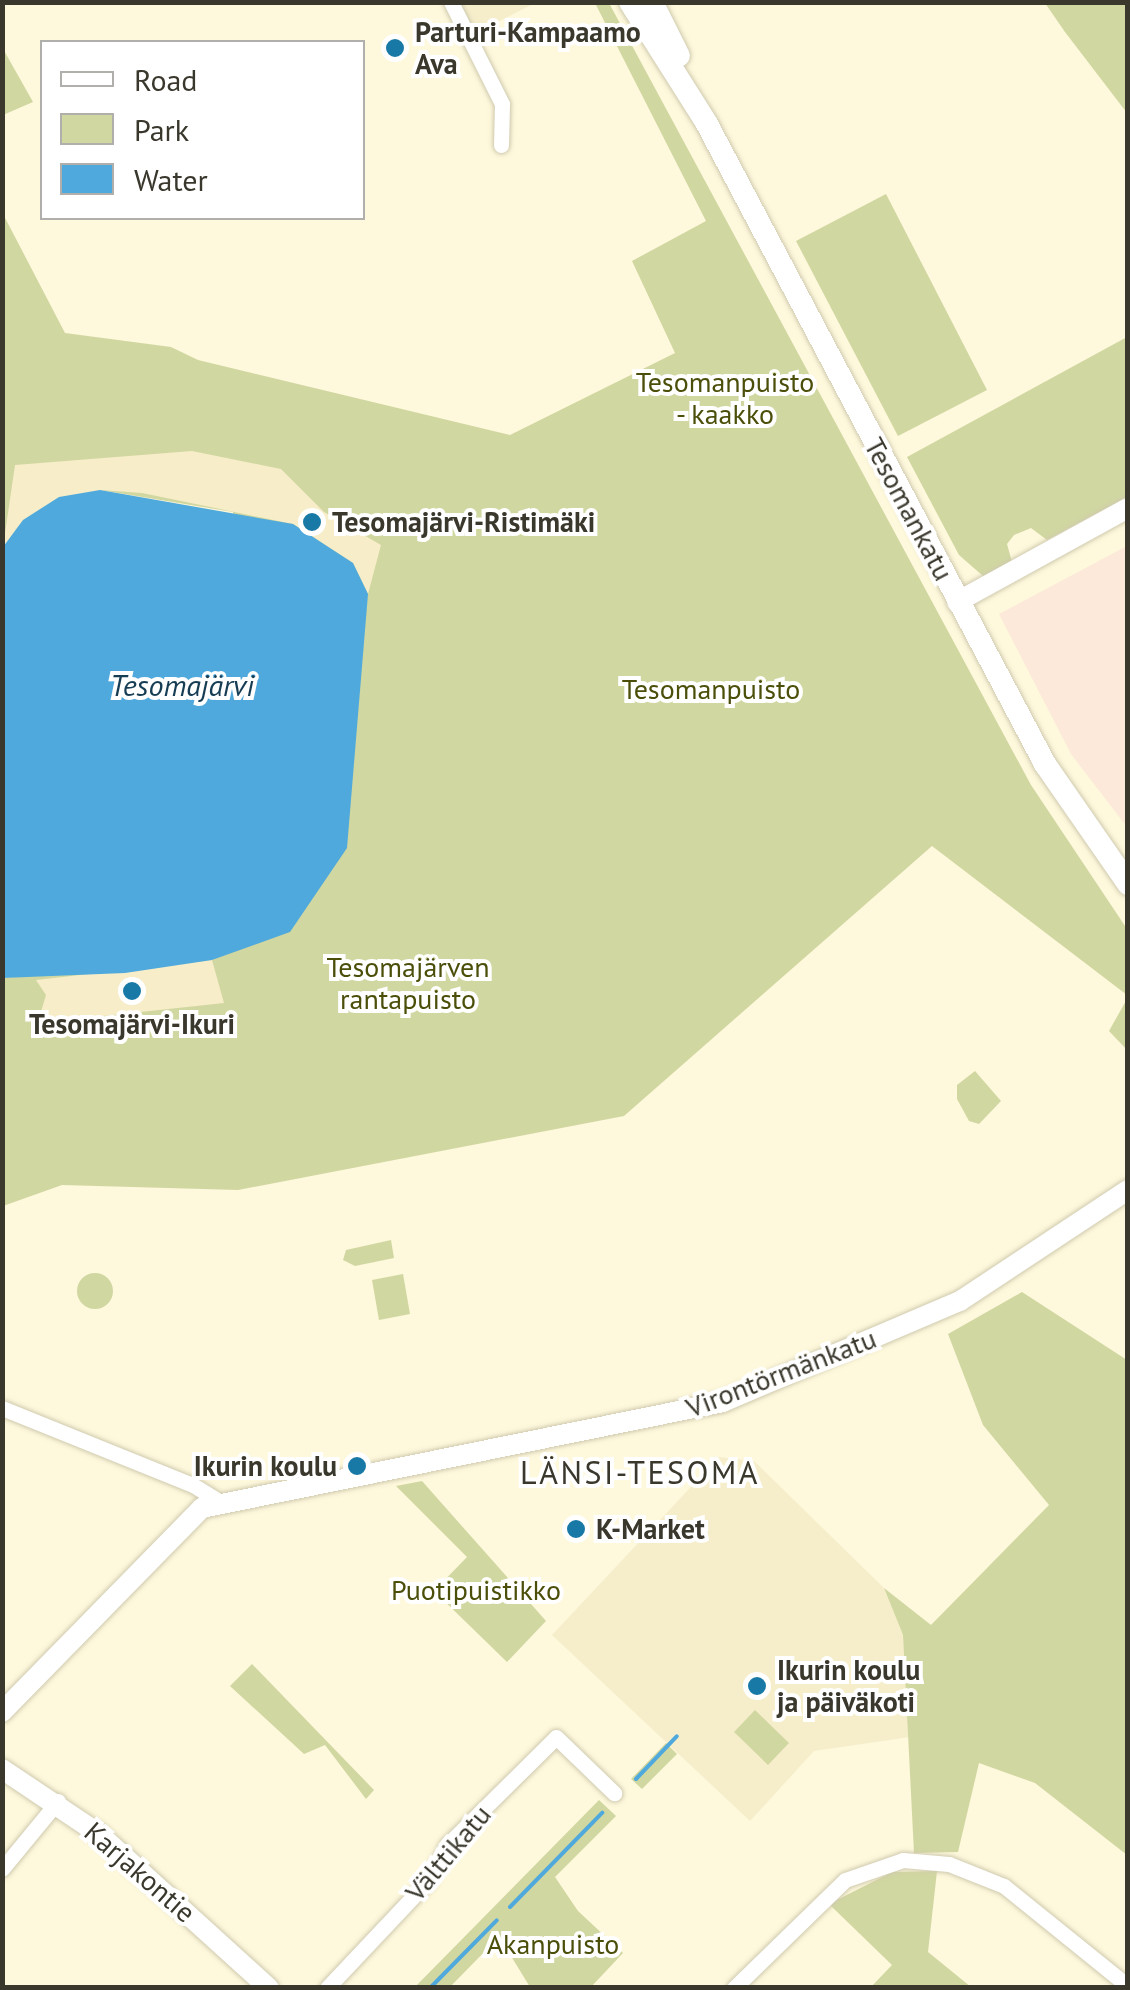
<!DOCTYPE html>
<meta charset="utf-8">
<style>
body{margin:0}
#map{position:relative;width:1130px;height:1990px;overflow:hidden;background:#fef8dc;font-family:"PT Sans",sans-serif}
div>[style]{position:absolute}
.built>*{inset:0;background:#f6eecb}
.industrial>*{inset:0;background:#fce9d9}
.green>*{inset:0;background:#d1d7a1}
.round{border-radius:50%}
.sand>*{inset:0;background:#f7edc8}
.water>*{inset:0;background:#4fa9dc}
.stream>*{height:4px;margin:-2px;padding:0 2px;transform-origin:2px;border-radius:2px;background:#4fa9dc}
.roads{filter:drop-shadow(0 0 2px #cfcaaf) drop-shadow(0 0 2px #cfcaaf)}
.minor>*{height:15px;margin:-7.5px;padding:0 7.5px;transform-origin:7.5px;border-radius:7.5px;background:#fff}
.tertiary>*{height:20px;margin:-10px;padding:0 10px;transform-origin:10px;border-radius:10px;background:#fff}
.secondary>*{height:22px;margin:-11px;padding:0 11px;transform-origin:11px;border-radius:11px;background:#fff}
.dots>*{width:28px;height:28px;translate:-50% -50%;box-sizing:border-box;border:5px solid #fff;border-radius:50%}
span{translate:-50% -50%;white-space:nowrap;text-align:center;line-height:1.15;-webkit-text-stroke:8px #fff;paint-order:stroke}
.poi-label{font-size:28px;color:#3a382d;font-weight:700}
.left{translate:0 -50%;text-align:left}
.right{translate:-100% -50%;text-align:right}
.park-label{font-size:28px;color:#4b4f0a}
.street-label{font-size:28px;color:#3a382d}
.water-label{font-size:30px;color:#163d53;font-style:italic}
.quarter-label{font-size:32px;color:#3a382d;letter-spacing:2.5px}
.frame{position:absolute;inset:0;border:5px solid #3a382d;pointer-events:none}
.legend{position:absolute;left:40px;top:40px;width:325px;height:180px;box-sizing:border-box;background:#fff;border:2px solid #b0afab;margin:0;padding:12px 18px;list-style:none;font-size:30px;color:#3a382d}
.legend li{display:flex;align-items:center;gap:20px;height:50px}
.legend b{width:50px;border:2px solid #b0afab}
</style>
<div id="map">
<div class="built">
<div style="clip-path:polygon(460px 3px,535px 3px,476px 33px)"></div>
<div style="clip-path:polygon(719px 1457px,754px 1461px,884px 1588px,903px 1635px,910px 1737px,814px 1751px,750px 1821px,552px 1635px)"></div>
</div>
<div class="industrial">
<div style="clip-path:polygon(1127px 546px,1127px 827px,1071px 754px,999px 614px)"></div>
</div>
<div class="green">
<div style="clip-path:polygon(595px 3px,609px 3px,1031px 785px,1127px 929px,1127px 995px,932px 846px,624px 1116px,238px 1190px,62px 1185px,3px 1206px,3px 978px,212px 960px,249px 944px,233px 512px,100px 490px,8px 535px,3px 547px,2px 212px,65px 333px,171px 347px,198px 360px,510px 435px,675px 353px,632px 261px,706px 221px)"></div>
<div style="clip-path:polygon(1045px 3px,1127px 3px,1127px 113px,1065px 32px)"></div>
<div style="clip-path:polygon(2px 47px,33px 102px,3px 115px,2px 115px)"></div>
<div style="clip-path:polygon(886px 194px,987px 390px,898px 436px,796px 241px)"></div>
<div style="clip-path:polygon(1127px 337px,1127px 497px,1047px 540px,1031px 528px,1014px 535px,1007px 544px,1012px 562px,983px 576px,959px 555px,907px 457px)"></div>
<div style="clip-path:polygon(1127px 999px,1127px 1050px,1109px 1031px)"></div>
<div style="clip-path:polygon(975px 1071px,1001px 1101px,979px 1124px,969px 1121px,957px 1099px,957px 1085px)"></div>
<div style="clip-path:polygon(391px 1240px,394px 1258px,355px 1266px,343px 1260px,346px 1250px)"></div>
<div class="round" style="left:77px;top:1273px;width:36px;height:36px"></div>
<div style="clip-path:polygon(403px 1274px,410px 1314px,379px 1320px,372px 1280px)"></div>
<div style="clip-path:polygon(1022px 1292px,1127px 1360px,1127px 1855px,1035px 1783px,979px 1763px,958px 1852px,914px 1853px,903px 1635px,884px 1588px,931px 1625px,1049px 1505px,983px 1425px,948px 1334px)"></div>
<div style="clip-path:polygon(422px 1481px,546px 1621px,507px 1662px,434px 1591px,467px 1557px,396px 1486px)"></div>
<div style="clip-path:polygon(252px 1664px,374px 1790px,366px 1799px,325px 1745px,304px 1754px,230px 1686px)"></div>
<div style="clip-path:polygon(755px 1710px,789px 1743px,768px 1765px,734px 1732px)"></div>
<div style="clip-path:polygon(666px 1743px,677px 1754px,642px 1789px,631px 1779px)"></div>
<div style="clip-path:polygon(599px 1800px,616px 1816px,555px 1877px,578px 1911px,623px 1953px,591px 1987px,530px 1987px,506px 1948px,493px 1943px,450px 1987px,415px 1987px)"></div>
<div style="clip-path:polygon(937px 1871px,928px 1952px,971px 1987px,871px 1987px,892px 1965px,829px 1904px,892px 1872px)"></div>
</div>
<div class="sand">
<div style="clip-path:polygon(192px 451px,281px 469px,324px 512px,381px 545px,368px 594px,353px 563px,293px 524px,142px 493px,100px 490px,3px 547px,15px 465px)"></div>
<div style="clip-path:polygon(212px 960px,224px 1003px,57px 1021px,40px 1015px,46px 995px,36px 980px)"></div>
</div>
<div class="water">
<div style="clip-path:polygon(100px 490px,293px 524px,353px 563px,368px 594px,347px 848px,290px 932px,212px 960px,125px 973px,3px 978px,3px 547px,23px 520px,59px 497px)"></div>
</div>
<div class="stream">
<div style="left:636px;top:1779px;width:59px;rotate:-46.4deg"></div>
<div style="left:510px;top:1907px;width:132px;rotate:-45.6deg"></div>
<div style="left:430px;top:1988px;width:95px;rotate:-45.4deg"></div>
</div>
<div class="roads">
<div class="minor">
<div style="left:451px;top:2px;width:114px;rotate:63.4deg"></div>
<div style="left:502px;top:104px;width:41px;rotate:91.4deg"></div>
<div style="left:2px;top:1408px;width:206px;rotate:22deg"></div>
<div style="left:193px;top:1485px;width:32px;rotate:32deg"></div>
<div style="left:2px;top:1869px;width:88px;rotate:-50.5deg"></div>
<div style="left:327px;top:1988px;width:147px;rotate:-46.7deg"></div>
<div style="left:428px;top:1881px;width:41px;rotate:-62.2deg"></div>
<div style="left:447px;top:1845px;width:153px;rotate:-44.7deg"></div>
<div style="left:556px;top:1737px;width:81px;rotate:44deg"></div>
<div style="left:734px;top:1988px;width:155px;rotate:-44.2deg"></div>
<div style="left:845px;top:1880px;width:61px;rotate:-19deg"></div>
<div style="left:903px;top:1860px;width:46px;rotate:5deg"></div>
<div style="left:949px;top:1864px;width:59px;rotate:21.8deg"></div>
<div style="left:1004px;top:1886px;width:159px;rotate:38.9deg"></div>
</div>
<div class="tertiary">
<div style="left:957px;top:602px;width:195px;rotate:-28.8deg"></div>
<div style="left:2px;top:1712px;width:286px;rotate:-45.6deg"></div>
<div style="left:202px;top:1508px;width:532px;rotate:-11.5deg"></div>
<div style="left:723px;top:1402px;width:258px;rotate:-23.1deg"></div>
<div style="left:960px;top:1301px;width:201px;rotate:-33.5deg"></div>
<div style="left:2px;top:1769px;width:117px;rotate:33.8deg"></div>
<div style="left:99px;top:1834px;width:229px;rotate:42.2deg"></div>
</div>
<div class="secondary">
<div style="left:630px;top:2px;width:144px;rotate:57.7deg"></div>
<div style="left:707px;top:124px;width:724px;rotate:62.16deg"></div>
<div style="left:1045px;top:764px;width:146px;rotate:55.3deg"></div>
<div style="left:652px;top:2px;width:60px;rotate:63.4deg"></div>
</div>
</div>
<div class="dots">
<div style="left:395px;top:48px;background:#1979a6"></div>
<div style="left:312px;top:522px;background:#1979a6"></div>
<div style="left:132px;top:991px;background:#1979a6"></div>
<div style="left:357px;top:1466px;background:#1979a6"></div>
<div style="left:576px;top:1529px;background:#1979a6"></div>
<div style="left:757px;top:1686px;background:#1979a6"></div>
</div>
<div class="poi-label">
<span class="left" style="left:415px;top:48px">Parturi-Kampaamo<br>Ava</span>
<span class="left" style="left:332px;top:522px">Tesomajärvi-Ristimäki</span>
<span style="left:132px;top:1024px">Tesomajärvi-Ikuri</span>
<span class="right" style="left:337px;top:1466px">Ikurin koulu</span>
<span class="left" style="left:596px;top:1529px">K-Market</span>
<span class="left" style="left:777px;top:1686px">Ikurin koulu<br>ja päiväkoti</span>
</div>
<div class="park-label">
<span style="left:725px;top:398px">Tesomanpuisto<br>- kaakko</span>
<span style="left:711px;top:689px">Tesomanpuisto</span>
<span style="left:408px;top:983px">Tesomajärven<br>rantapuisto</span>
<span style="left:476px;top:1590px">Puotipuistikko</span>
<span style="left:553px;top:1944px">Akanpuisto</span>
</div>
<div class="street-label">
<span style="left:909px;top:509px;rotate:62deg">Tesomankatu</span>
<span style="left:781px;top:1373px;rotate:-21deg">Virontörmänkatu</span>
<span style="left:448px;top:1853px;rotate:-50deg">Välttikatu</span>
<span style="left:140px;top:1872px;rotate:41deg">Karjakontie</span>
</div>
<div class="water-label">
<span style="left:182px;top:685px">Tesomajärvi</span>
</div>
<div class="quarter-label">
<span style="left:640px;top:1472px">LÄNSI-TESOMA</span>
</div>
<div class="frame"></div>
<ul class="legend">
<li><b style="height:12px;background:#fff"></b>Road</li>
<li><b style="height:28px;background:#d1d7a1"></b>Park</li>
<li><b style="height:28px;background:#4fa9dc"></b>Water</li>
</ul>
</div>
